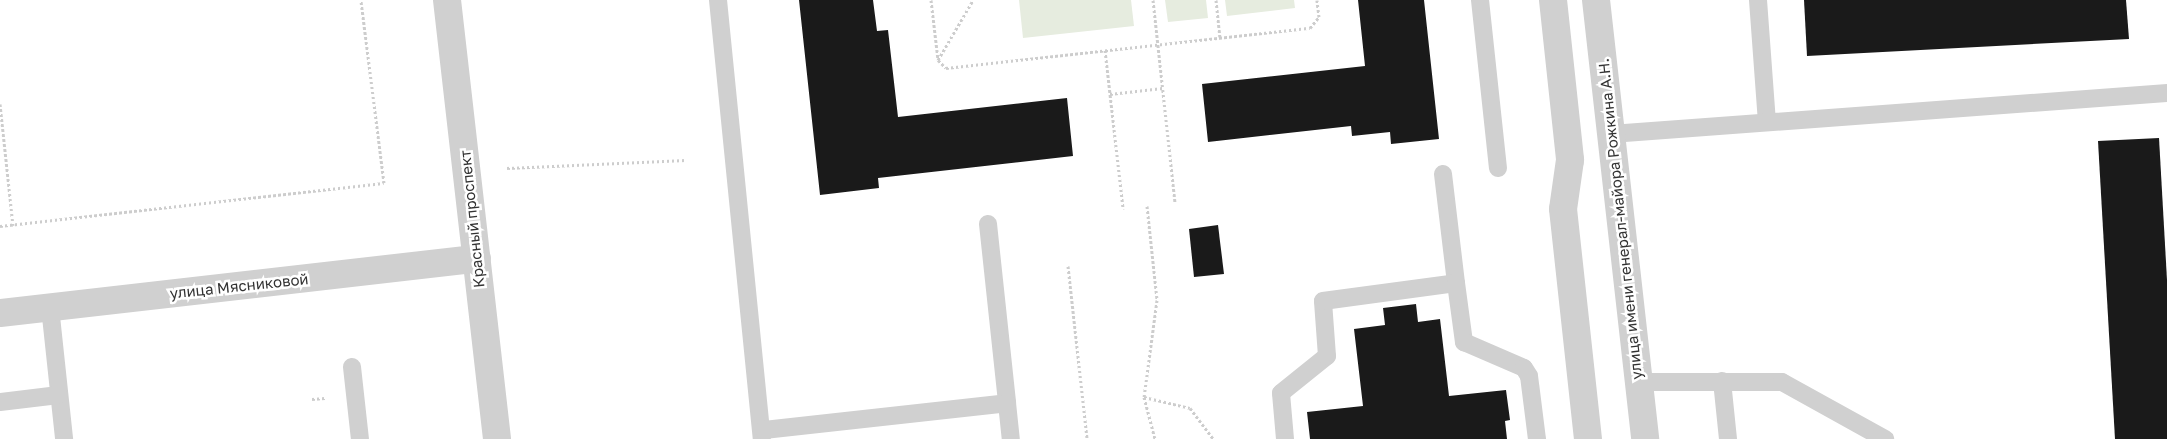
<!DOCTYPE html>
<meta charset="utf-8">
<style>
body{margin:0}
#map{position:relative;width:2167px;height:439px;overflow:hidden;background:#fff;font-family:"Golos Text",sans-serif}
div>[style]{position:absolute}
.green>*{inset:0;background:#e6ecdf}
.building>*{inset:0;background:#1a1a1a}
.path>*{height:3px;margin-top:-1.5px;transform-origin:0;background:repeating-linear-gradient(90deg,#cdcdcd 0 2.5px,transparent 0 5px)}
.service>*{height:18px;margin:-9px;padding:0 9px;transform-origin:9px;border-radius:9px;background:#d0d0d0}
.minor>*{height:28px;margin:-14px;padding:0 14px;transform-origin:14px;border-radius:14px;background:#d0d0d0}
.tertiary>*{height:28px;margin:-14px;padding:0 14px;transform-origin:14px;border-radius:14px;background:#d0d0d0}
span{translate:-50% -50%;white-space:nowrap;text-align:center;line-height:1.15;-webkit-text-stroke:5px #fff;paint-order:stroke}
.street-label{font-size:15px;color:#333}
</style>
<div id="map">
<div class="green">
<div style="clip-path:polygon(1019px 0,1131px 0,1134px 26px,1023px 38px)"></div>
<div style="clip-path:polygon(1165px 0,1206px 0,1208px 18px,1168px 22px)"></div>
<div style="clip-path:polygon(1225px 0,1294px 0,1295px 8px,1227px 16px)"></div>
</div>
<div class="building">
<div style="clip-path:polygon(799px 0,873px 0,877px 31px,888px 30px,898px 117px,1067px 98px,1073px 156px,878px 178px,879px 188px,820px 195px)"></div>
<div style="clip-path:polygon(1358px 0,1424px 0,1439px 139px,1391px 144px,1390px 132px,1352px 136px,1351px 126px,1208px 142px,1202px 84px,1365px 66px)"></div>
<div style="clip-path:polygon(1804px 0,2126px 0,2129px 39px,1807px 56px)"></div>
<div style="clip-path:polygon(2159px 138px,2167px 280px,2167px 439px,2115px 439px,2098px 141px)"></div>
<div style="clip-path:polygon(1218px 225px,1224px 274px,1194px 277px,1189px 229px)"></div>
<div style="clip-path:polygon(1416px 304px,1418px 322px,1440px 319px,1449px 396px,1506px 390px,1510px 420px,1505px 421px,1507px 439px,1310px 439px,1307px 412px,1363px 406px,1354px 329px,1385px 325px,1383px 308px)"></div>
</div>
<div class="path">
<div style="left:931px;top:0;width:60px;rotate:83.3deg"></div>
<div style="left:938px;top:60px;width:11px;rotate:45deg"></div>
<div style="left:946px;top:68px;width:366px;rotate:-6.3deg"></div>
<div style="left:1310px;top:28px;width:14px;rotate:-51deg"></div>
<div style="left:1319px;top:17px;width:17px;rotate:-97deg"></div>
<div style="left:1153px;top:0;width:204px;rotate:83.8deg"></div>
<div style="left:1216px;top:0;width:37px;rotate:84deg"></div>
<div style="left:1105px;top:50px;width:160px;rotate:83.5deg"></div>
<div style="left:938px;top:60px;width:69px;rotate:-59.7deg"></div>
<div style="left:1110px;top:94px;width:53px;rotate:-6.5deg"></div>
<div style="left:0;top:104px;width:122px;rotate:83.9deg"></div>
<div style="left:507px;top:168px;width:179px;rotate:-2.6deg"></div>
<div style="left:1147px;top:206px;width:95px;rotate:83.9deg"></div>
<div style="left:1157px;top:300px;width:98px;rotate:97.6deg"></div>
<div style="left:1144px;top:397px;width:43px;rotate:75.3deg"></div>
<div style="left:0;top:226px;width:386px;rotate:-6.4deg"></div>
<div style="left:384px;top:183px;width:184px;rotate:-97.2deg"></div>
<div style="left:1068px;top:266px;width:174px;rotate:83.7deg"></div>
<div style="left:1144px;top:397px;width:47px;rotate:13.4deg"></div>
<div style="left:1190px;top:408px;width:39px;rotate:53deg"></div>
<div style="left:312px;top:399px;width:13px;rotate:-4deg"></div>
</div>
<div class="service">
<div style="left:718px;top:0;width:441px;rotate:84.3deg"></div>
<div style="left:1480px;top:0;width:169px;rotate:83.9deg"></div>
<div style="left:1758px;top:0;width:122px;rotate:85.8deg"></div>
<div style="left:1611px;top:134px;width:558px;rotate:-4.22deg"></div>
<div style="left:1443px;top:174px;width:110px;rotate:83.2deg"></div>
<div style="left:988px;top:224px;width:180px;rotate:83.9deg"></div>
<div style="left:50px;top:307px;width:133px;rotate:83.9deg"></div>
<div style="left:352px;top:367px;width:72px;rotate:83.7deg"></div>
<div style="left:1722px;top:381px;width:58px;rotate:84.1deg"></div>
<div style="left:1639px;top:382px;width:143px"></div>
<div style="left:1782px;top:382px;width:118px;rotate:29deg"></div>
<div style="left:0;top:402px;width:59px;rotate:-6.8deg"></div>
<div style="left:764px;top:430px;width:244px;rotate:-6.3deg"></div>
<div style="left:1007px;top:403px;width:36px;rotate:84deg"></div>
<div style="left:1285px;top:439px;width:46px;rotate:-95deg"></div>
<div style="left:1281px;top:393px;width:59px;rotate:-38.8deg"></div>
<div style="left:1327px;top:356px;width:55px;rotate:-94.2deg"></div>
<div style="left:1323px;top:301px;width:134px;rotate:-7.7deg"></div>
<div style="left:1456px;top:283px;width:60px;rotate:82.3deg"></div>
<div style="left:1464px;top:342px;width:65px;rotate:23.4deg"></div>
<div style="left:1524px;top:368px;width:9px;rotate:58deg"></div>
<div style="left:1529px;top:376px;width:64px;rotate:82.8deg"></div>
</div>
<div class="minor">
<div style="left:1553px;top:0;width:161px;rotate:83.9deg"></div>
<div style="left:1570px;top:160px;width:49px;rotate:98.1deg"></div>
<div style="left:1563px;top:209px;width:231px;rotate:83.8deg"></div>
<div style="left:1596px;top:0;width:442px;rotate:83.6deg"></div>
</div>
<div class="tertiary">
<div style="left:447px;top:0;width:442px;rotate:83.5deg"></div>
<div style="left:0;top:313px;width:480px;rotate:-6.5deg"></div>
</div>
<div class="street-label">
<span style="left:472px;top:219px;rotate:-96deg">Красный проспект</span>
<span style="left:1620px;top:219px;rotate:-96deg">улица имени генерал-майора Рожкина А.Н.</span>
<span style="left:239px;top:286px;rotate:-6deg">улица Мясниковой</span>
</div>
</div>
